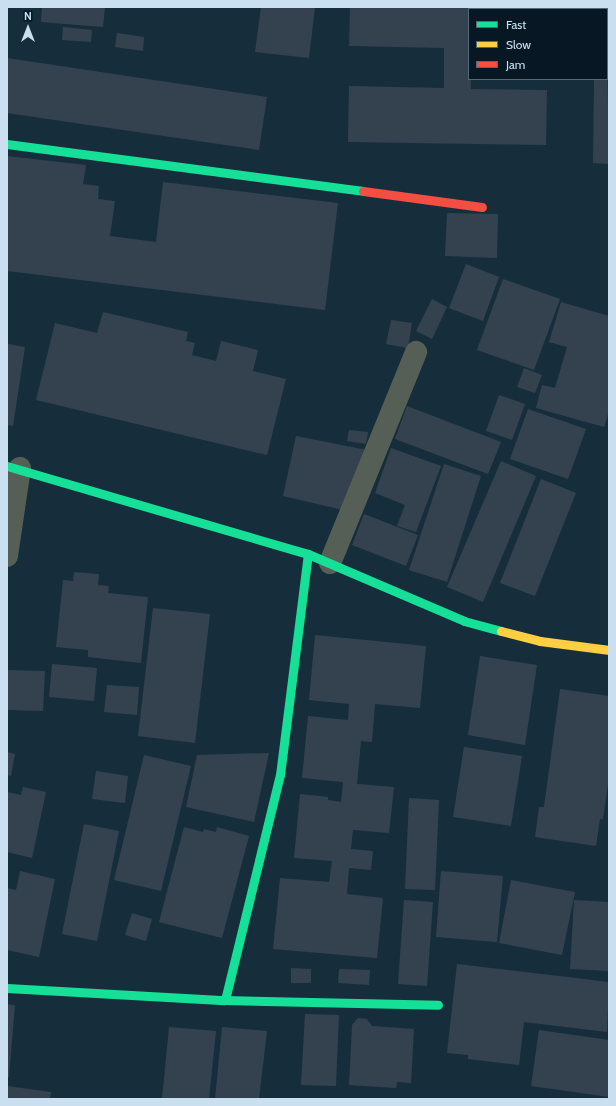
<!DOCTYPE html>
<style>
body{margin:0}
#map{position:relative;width:616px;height:1106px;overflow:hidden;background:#162e3c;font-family:Cabin,sans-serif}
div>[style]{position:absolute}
.building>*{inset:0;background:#344250}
.street>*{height:22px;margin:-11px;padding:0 11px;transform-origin:11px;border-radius:11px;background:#565f55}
.fast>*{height:9px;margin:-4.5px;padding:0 4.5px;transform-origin:4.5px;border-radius:4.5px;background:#16e098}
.slow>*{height:9px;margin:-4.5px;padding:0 4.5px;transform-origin:4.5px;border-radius:4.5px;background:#ffcf43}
.jam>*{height:9px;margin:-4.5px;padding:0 4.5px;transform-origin:4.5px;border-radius:4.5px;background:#f24e42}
span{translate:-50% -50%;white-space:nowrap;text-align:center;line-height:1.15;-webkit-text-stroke:3px #071824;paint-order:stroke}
.frame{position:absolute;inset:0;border:8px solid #cae0f1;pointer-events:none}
.legend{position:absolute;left:468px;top:8px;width:140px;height:72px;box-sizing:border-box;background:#071824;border:1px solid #556876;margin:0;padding:5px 7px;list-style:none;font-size:12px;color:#cae0f1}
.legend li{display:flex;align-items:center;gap:8px;height:20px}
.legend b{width:20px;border:1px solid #556876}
.north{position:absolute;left:8px;top:8px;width:40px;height:40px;-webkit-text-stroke:3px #071824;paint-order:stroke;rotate:0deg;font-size:11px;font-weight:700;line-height:16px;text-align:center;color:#cae0f1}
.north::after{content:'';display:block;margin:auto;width:14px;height:18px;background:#cae0f1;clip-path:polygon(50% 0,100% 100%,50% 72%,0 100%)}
</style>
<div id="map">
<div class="building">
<div style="clip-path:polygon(42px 7px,105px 7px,103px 27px,41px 22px)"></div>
<div style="clip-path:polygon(261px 7px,315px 7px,309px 58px,255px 52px)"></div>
<div style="clip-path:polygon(350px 7px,548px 7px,469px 9px,471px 89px,547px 90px,546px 145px,348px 142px,349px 86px,444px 88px,444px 48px,349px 46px)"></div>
<div style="clip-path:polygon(596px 7px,609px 7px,609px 15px,607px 9px)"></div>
<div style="clip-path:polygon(63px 27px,92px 30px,91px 42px,62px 40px)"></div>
<div style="clip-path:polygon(117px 33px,144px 37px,143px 51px,115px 47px)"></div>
<div style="clip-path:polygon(607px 47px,609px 164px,593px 163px,594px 79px,607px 79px)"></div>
<div style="clip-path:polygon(7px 58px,267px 97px,259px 150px,7px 113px)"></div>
<div style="clip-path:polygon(7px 156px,86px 165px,83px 184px,99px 186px,98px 199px,115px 201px,110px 236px,156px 242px,163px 182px,338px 203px,325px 310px,7px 271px)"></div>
<div style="clip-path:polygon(447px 213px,498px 214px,497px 258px,445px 256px)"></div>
<div style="clip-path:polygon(466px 264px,499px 277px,483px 321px,449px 308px)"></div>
<div style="clip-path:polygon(503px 279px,560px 299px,534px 370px,477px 350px)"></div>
<div style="clip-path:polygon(432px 299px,447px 307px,432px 339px,416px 331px)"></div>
<div style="clip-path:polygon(561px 302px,609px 316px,609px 411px,604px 427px,536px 408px,542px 385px,555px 388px,567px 347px,549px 342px)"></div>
<div style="clip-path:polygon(103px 312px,188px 332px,186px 341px,195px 343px,192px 355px,216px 361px,221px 341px,258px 350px,253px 371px,286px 379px,267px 455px,36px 400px,55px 323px,97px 333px)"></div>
<div style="clip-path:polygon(391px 320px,412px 323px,408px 348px,386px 344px)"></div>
<div style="clip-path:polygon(8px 344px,25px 347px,13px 426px,7px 425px)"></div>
<div style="clip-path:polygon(524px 368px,542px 375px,535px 393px,517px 387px)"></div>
<div style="clip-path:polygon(499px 395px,525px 404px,512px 440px,486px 431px)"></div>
<div style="clip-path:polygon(407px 406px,501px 442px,488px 474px,395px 439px)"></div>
<div style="clip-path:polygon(528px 409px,586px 429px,568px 479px,510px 459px)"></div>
<div style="clip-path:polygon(349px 430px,368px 432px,366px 444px,347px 441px)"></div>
<div style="clip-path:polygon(296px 436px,367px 450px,343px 510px,283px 496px)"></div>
<div style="clip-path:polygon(391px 448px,441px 466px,416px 532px,397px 526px,405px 505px,375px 493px)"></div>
<div style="clip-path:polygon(501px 461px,536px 476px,483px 602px,447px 587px)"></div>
<div style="clip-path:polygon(444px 464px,481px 476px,447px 582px,409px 570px)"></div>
<div style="clip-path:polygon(541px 479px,576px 493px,535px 596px,500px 583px)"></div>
<div style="clip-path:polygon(364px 514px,418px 535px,406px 566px,352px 545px)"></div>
<div style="clip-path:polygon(74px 572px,99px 574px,98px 585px,109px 586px,108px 593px,148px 597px,141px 663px,88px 657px,88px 650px,56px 647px,63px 580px,73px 581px)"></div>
<div style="clip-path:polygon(153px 608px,210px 614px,195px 743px,138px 736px)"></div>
<div style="clip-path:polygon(315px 635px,426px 646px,420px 708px,375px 704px,372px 742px,361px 741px,357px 784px,394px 787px,389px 833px,353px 830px,351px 849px,373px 851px,371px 870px,349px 868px,347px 894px,383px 898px,377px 958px,273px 949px,280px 878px,329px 882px,332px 861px,294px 858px,300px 794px,328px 797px,328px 800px,341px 802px,343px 782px,302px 778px,308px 716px,348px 720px,349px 704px,309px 700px)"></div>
<div style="clip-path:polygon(480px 656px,537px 665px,525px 745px,468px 735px)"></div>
<div style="clip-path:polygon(52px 664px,97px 668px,94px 701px,49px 697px)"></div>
<div style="clip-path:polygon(7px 670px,45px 671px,43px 711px,7px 710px)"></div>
<div style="clip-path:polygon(107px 685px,139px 687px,137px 715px,104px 712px)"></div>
<div style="clip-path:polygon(560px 689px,609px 696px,609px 777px,603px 819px,600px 819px,596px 846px,535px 837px,539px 807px,544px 807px)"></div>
<div style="clip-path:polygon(464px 747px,522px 756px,511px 826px,453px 817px)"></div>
<div style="clip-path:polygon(7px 752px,15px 754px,11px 776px,7px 775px)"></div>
<div style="clip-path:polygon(269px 753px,254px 822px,186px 807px,197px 755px)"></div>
<div style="clip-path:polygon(144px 755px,191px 766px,161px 891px,114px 880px)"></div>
<div style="clip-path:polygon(96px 771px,128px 776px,125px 803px,92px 799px)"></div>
<div style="clip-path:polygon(23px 787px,46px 792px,32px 858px,7px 852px,7px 792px,21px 795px)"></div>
<div style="clip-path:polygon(409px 798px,439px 800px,435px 890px,405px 889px)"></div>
<div style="clip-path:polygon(84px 824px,119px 831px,97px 941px,62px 934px)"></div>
<div style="clip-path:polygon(184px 827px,203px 832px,204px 829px,216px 832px,217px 827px,249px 836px,222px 938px,159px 922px)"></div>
<div style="clip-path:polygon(20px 871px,55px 879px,39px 957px,7px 950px,7px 888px,16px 890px)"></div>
<div style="clip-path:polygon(441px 871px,503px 876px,497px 942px,436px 937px)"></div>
<div style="clip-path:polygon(511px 880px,575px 892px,562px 955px,499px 943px)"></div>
<div style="clip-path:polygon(404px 900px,433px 902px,427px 986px,398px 984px)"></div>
<div style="clip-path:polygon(574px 900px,609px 902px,609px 971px,570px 969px)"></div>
<div style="clip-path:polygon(132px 913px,152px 919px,146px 941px,125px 935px)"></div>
<div style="clip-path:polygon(457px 964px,609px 982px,607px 1032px,524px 1022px,519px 1065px,468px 1059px,468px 1055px,447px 1053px)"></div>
<div style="clip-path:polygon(291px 968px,311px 969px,311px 983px,291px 983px)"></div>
<div style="clip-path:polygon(339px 969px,370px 970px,369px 985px,338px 983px)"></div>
<div style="clip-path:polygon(7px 1004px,15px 1005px,9px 1077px,7px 1077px)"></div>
<div style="clip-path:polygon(305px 1014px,339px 1015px,336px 1086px,301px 1085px)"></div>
<div style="clip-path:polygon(358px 1018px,367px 1019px,372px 1026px,414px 1029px,411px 1083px,397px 1082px,396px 1088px,349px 1085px,352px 1025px)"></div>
<div style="clip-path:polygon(169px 1027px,216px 1031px,209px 1099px,162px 1099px)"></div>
<div style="clip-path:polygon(222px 1027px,267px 1031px,259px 1099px,215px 1099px)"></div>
<div style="clip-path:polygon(539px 1030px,609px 1040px,609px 1097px,531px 1086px)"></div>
<div style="clip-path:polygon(7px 1086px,51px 1092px,50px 1099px,7px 1099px)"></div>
</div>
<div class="street">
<div style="left:7px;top:556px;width:89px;rotate:-81.6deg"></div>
<div style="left:330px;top:563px;width:228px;rotate:-67.8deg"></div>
</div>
<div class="fast">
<div style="left:7px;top:144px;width:359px;rotate:7.5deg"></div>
<div style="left:7px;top:466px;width:314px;rotate:16.3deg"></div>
<div style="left:308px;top:554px;width:170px;rotate:23.2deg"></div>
<div style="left:464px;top:621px;width:38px;rotate:15deg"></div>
<div style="left:7px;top:988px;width:218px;rotate:3.2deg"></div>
<div style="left:225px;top:1000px;width:213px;rotate:1.3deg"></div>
<div style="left:225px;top:1000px;width:232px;rotate:-76.3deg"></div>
<div style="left:280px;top:775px;width:223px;rotate:-82.8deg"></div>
</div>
<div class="slow">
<div style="left:501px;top:631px;width:40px;rotate:14.4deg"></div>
<div style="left:540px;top:641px;width:70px;rotate:7.4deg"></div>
</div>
<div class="jam">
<div style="left:363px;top:191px;width:120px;rotate:7.7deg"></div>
</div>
<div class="frame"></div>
<ul class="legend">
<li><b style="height:5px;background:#16e098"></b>Fast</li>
<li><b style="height:5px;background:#ffcf43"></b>Slow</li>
<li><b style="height:5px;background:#f24e42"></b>Jam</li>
</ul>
<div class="north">N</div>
</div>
